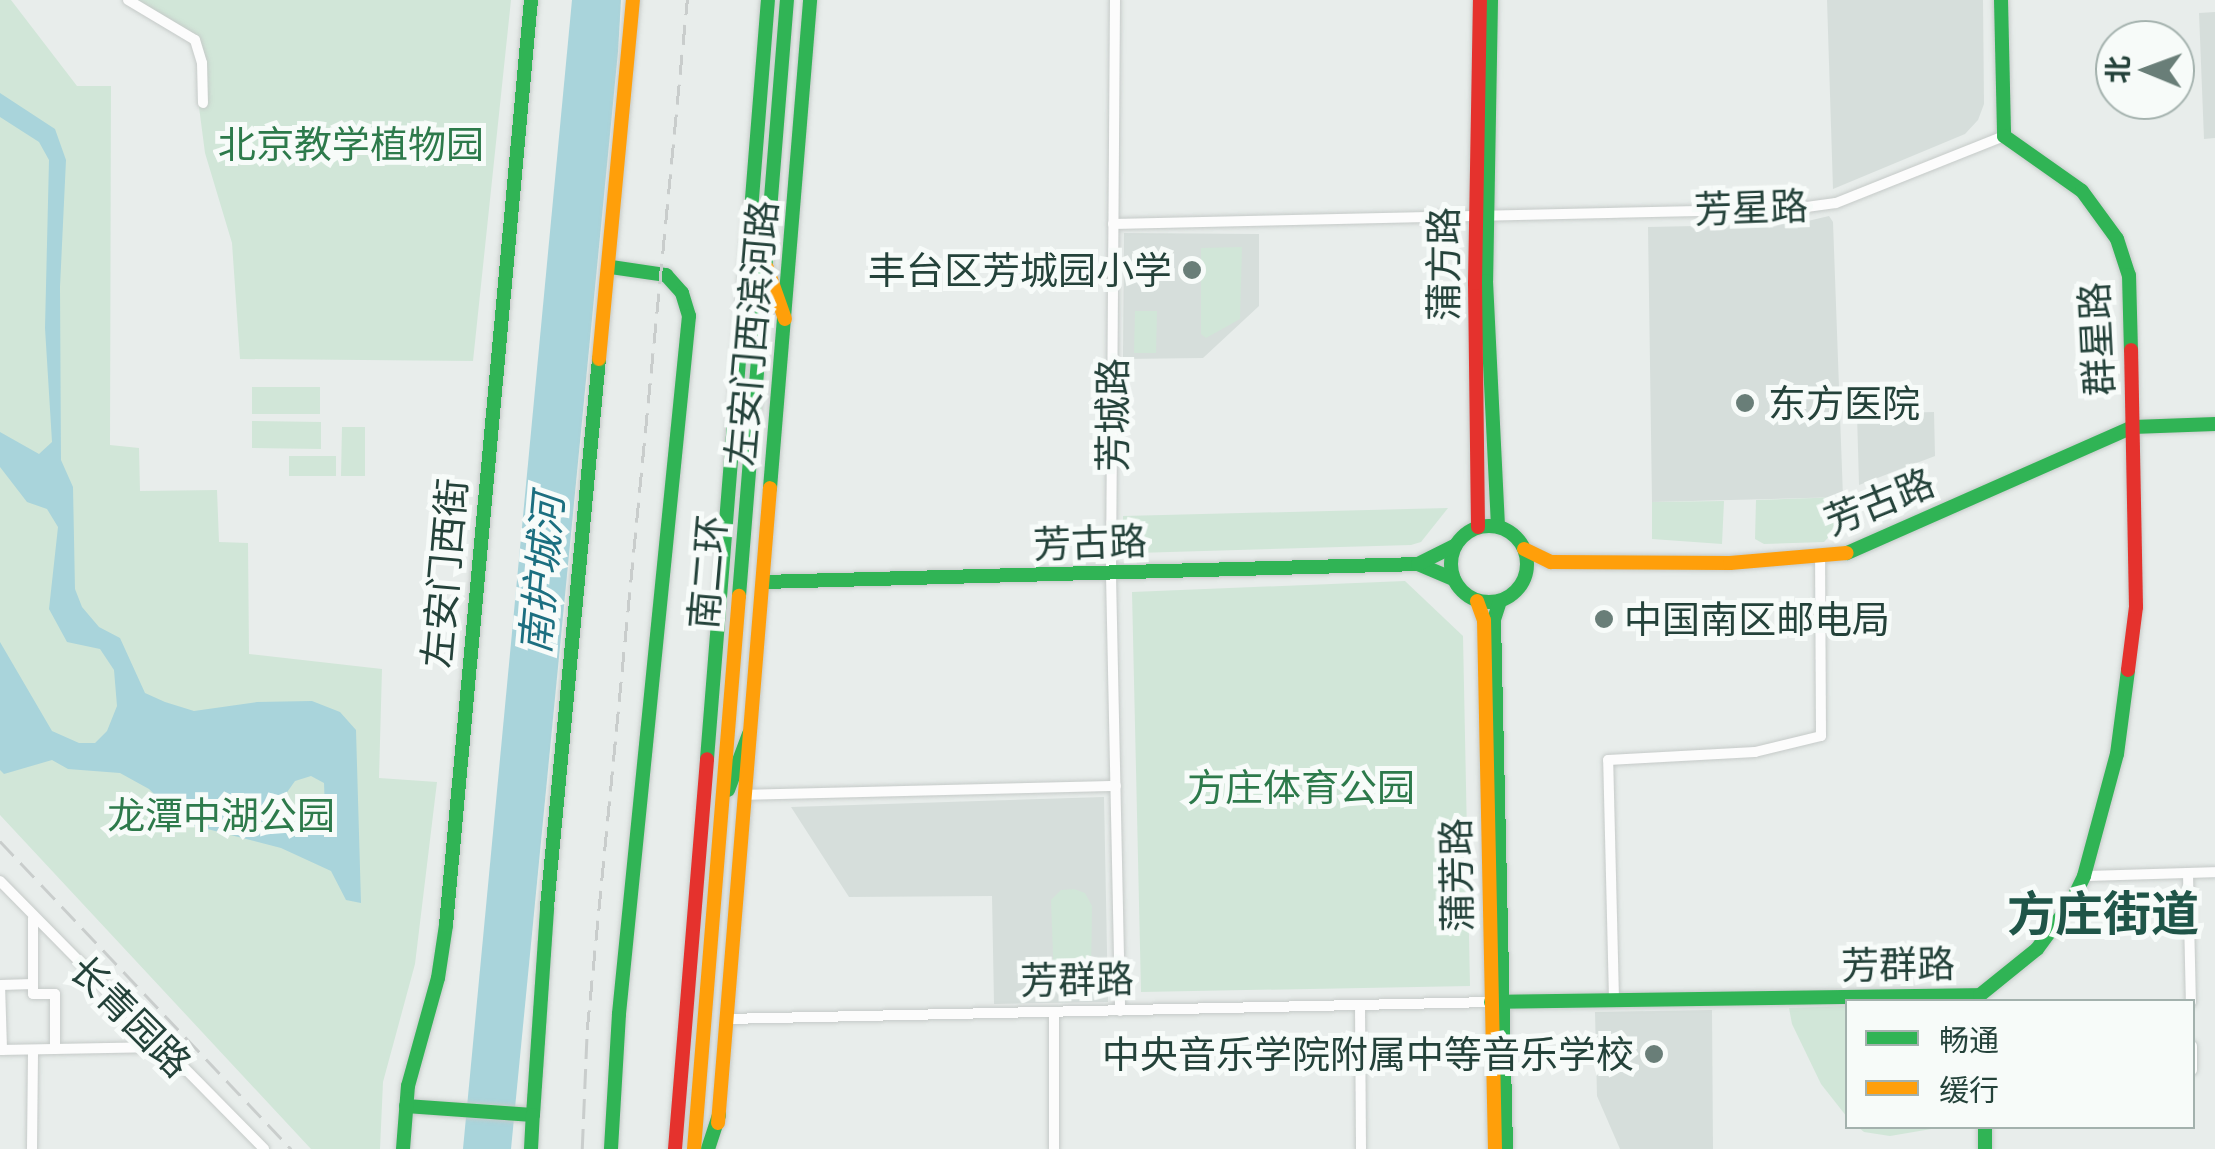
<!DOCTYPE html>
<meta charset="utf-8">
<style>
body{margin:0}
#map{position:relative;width:2215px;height:1149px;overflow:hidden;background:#e8edeb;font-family:"Exo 2","Noto Sans SC",sans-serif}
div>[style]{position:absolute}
.built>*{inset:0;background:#d6dedb}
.green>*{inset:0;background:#d1e6d8}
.water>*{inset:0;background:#a9d4db}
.roads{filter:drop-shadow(0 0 2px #c5cac8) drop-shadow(0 0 2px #c5cac8)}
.street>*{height:10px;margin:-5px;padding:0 5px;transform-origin:5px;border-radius:5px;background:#fcfcfc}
.fast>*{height:14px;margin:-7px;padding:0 7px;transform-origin:7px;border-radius:7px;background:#30b455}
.fast>.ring{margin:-7px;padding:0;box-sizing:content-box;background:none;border:14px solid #30b455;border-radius:50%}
.slow>*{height:14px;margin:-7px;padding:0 7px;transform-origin:7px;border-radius:7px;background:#ff9f0a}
.jam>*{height:14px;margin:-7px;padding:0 7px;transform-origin:7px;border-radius:7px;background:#e5322d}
.rail>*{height:2.5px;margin-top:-1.25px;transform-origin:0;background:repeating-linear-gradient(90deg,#c9cdcc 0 20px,transparent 0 30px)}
.dots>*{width:28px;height:28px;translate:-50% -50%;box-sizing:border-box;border:5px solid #f7fbf9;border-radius:50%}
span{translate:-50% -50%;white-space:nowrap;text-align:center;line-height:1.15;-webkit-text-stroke:10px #f7fbf9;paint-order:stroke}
.park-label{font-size:38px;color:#2d7a4b}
.street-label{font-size:38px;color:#24423a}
.poi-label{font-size:38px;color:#24423a}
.right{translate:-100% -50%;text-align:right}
.left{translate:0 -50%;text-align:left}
.water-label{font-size:40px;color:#1c6f80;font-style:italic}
.district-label{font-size:48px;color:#1f5548;font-weight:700}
.legend{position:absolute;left:1845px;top:999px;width:350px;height:130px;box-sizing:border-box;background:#f7fbf9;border:2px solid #a3b1ad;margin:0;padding:12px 18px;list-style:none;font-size:30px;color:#24423a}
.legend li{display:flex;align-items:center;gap:20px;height:50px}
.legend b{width:50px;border:2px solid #a3b1ad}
.north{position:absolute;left:2095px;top:20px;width:100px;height:100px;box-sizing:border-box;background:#f7fbf9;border:2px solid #a3b1ad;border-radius:50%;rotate:271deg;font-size:28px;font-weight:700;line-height:40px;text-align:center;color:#24423a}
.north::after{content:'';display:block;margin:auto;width:35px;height:45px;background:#697e78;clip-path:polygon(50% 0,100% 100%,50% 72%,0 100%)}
</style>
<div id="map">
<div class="built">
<div style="clip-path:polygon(1827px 0,1983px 0,1984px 104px,1978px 120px,1965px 134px,1833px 189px)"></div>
<div style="clip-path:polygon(2215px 12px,2215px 138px,2204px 139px,2199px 13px)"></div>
<div style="clip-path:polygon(1829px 216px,1833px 222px,1843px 497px,1652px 502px,1648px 227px,1795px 224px)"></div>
<div style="clip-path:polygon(1124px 233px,1259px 234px,1259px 306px,1203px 358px,1123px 359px)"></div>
<div style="clip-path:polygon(1934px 412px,1935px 456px,1859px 485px,1857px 414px)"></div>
<div style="clip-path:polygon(1104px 797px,1108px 1002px,994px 1004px,992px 896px,849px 897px,791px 807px)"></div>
<div style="clip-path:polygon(1712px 1010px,1713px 1149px,1620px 1149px,1597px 1096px,1595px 1012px)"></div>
</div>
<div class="green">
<div style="clip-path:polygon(0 0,11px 0,77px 86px,111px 86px,110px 445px,139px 448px,140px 491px,217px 490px,219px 542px,248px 543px,249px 654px,382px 669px,379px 778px,437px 782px,415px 964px,383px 1082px,380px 1149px,311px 1149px,0 815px)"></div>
<div style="clip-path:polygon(136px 0,511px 0,473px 361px,240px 359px,232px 243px,205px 153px,199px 107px,201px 43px)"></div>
<div style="clip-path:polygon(1242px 247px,1240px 319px,1206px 338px,1201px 334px,1201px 248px)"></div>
<div style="clip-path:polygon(1135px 311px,1157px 311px,1156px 353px,1134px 353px)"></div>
<div style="clip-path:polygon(252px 387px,320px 387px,320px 414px,252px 414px)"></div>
<div style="clip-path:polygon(252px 421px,321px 422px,321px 449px,252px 448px)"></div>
<div style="clip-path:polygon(342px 427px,365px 427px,365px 476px,341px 476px)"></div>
<div style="clip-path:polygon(289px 456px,336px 456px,336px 476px,289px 476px)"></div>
<div style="clip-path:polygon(1843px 497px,1837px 528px,1824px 542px,1764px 544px,1755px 539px,1756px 500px)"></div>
<div style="clip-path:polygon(1724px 501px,1722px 544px,1652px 539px,1652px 502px)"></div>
<div style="clip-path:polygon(1448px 508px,1421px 542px,1411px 545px,1136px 553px,1123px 540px,1123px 516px)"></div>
<div style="clip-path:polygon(1405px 581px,1463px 636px,1470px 986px,1141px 992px,1132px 592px)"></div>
<div style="clip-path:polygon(1074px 889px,1085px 893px,1092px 906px,1091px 977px,1078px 990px,1065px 990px,1054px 983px,1051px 900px,1061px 890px)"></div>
<div style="clip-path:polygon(1847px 1006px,1848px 1006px,1847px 1117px,1821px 1084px,1792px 1024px,1789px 1008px)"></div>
<div style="clip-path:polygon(1858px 1127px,1943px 1127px,1890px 1136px,1864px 1132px)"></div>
</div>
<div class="water">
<div style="clip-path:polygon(572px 0,621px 0,618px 52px,511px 1149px,463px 1149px)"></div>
<div style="clip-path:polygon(evenodd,0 93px,55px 129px,66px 160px,60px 287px,61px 460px,73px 487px,75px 589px,82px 607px,99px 627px,120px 638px,145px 693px,165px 702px,194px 711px,257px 702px,312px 701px,340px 712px,356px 730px,361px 903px,346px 900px,331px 871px,281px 848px,184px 823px,149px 789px,120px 773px,68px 769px,52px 760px,4px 774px,0 770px,0 642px,52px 731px,79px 743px,95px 743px,107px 731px,117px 706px,114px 670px,100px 649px,67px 642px,49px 609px,58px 527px,47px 509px,27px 502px,0 467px,0 432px,39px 454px,52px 442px,45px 328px,49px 160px,39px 142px,0 117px,0 93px,311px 776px,324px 783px,325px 810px,286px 827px,276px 824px,273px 812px,295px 781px,311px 776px)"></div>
</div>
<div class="roads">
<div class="street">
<div style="left:128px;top:0;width:78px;rotate:30.8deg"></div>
<div style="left:195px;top:40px;width:24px;rotate:73deg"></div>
<div style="left:202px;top:63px;width:40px;rotate:88.6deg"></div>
<div style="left:1115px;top:0;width:575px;rotate:90.4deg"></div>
<div style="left:1111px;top:575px;width:436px;rotate:88.8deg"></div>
<div style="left:1113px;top:224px;width:679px;rotate:-1.27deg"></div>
<div style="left:1792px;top:209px;width:44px;rotate:-7.8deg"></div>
<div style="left:1836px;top:203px;width:181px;rotate:-21.7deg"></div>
<div style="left:744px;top:795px;width:372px;rotate:-1.4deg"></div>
<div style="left:2188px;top:874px;width:128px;rotate:88.7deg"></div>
<div style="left:2084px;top:876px;width:131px;rotate:-1.7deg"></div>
<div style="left:0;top:881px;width:376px;rotate:45.4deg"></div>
<div style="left:33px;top:918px;width:76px;rotate:90deg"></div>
<div style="left:33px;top:994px;width:22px"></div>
<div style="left:55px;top:994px;width:55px;rotate:90deg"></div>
<div style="left:0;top:985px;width:65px;rotate:88.2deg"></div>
<div style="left:1px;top:985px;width:32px;rotate:-2deg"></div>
<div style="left:1614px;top:999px;width:239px;rotate:-91.4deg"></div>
<div style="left:1608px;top:760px;width:147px;rotate:-3.1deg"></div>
<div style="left:1755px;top:752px;width:68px;rotate:-13.6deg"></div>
<div style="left:1821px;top:736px;width:177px;rotate:-90.3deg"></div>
<div style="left:1360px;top:1005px;width:144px;rotate:89.6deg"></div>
<div style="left:1054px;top:1012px;width:137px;rotate:90deg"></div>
<div style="left:725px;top:1019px;width:766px;rotate:-1.27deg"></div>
<div style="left:2192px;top:1046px;width:24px;rotate:90deg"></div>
<div style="left:0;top:1050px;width:162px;rotate:-1.1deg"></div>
<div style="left:32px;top:1149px;width:99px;rotate:-89.4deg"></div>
</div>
<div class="fast">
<div style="left:1491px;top:0;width:281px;rotate:91deg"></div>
<div style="left:1486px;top:281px;width:246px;rotate:87.2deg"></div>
<div style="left:2001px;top:0;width:136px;rotate:88.7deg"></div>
<div style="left:2004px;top:136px;width:95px;rotate:35.2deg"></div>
<div style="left:2082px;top:191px;width:59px;rotate:53.9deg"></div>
<div style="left:2117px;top:239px;width:38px;rotate:72deg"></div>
<div style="left:2129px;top:275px;width:75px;rotate:88.5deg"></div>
<div style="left:611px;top:267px;width:56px;rotate:8.3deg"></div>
<div style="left:666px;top:275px;width:24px;rotate:48deg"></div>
<div style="left:682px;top:293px;width:24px;rotate:73deg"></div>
<div style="left:689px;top:316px;width:702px;rotate:95.73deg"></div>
<div style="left:619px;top:1014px;width:135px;rotate:93.4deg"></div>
<div style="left:770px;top:488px;width:490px;rotate:-85.3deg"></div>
<div class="ring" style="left:1451px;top:526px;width:62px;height:62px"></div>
<div style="left:1847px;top:553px;width:313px;rotate:-23.8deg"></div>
<div style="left:2133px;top:427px;width:82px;rotate:-2.1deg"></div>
<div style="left:1418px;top:564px;width:39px;rotate:23deg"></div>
<div style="left:763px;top:582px;width:655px;rotate:-1.57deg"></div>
<div style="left:1418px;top:564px;width:42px;rotate:-26.6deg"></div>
<div style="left:739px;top:596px;width:598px;rotate:-85.4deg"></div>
<div style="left:1500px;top:601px;width:20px;rotate:108deg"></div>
<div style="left:1494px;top:620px;width:529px;rotate:88.7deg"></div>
<div style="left:707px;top:759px;width:761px;rotate:-85.41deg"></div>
<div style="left:728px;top:790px;width:60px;rotate:-69.4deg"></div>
<div style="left:1491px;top:1002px;width:489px;rotate:-0.8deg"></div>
<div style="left:1980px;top:995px;width:73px;rotate:-38.9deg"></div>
<div style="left:2037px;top:949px;width:57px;rotate:-53.5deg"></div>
<div style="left:2071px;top:903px;width:30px;rotate:-64deg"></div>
<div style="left:2084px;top:876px;width:126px;rotate:-74.9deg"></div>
<div style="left:2117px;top:754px;width:85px;rotate:-82.5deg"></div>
<div style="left:406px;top:1106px;width:127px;rotate:4.1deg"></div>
<div style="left:533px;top:1115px;width:208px;rotate:-86.1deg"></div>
<div style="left:547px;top:907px;width:550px;rotate:-84.58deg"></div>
<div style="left:1985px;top:1126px;width:23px;rotate:90deg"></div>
<div style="left:403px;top:1149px;width:63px;rotate:-85.5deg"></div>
<div style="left:408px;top:1086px;width:112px;rotate:-74.5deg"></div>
<div style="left:438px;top:978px;width:54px;rotate:-81.4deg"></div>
<div style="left:446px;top:925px;width:929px;rotate:-84.75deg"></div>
<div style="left:531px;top:1149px;width:34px;rotate:-87deg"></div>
<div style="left:708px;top:1149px;width:36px;rotate:-72deg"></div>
</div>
<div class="slow">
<div style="left:767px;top:268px;width:54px;rotate:70.6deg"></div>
<div style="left:599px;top:359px;width:361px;rotate:-84.6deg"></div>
<div style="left:1524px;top:549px;width:30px;rotate:26deg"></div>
<div style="left:1551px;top:562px;width:179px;rotate:0.3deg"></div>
<div style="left:1730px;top:563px;width:117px;rotate:-4.9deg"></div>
<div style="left:1477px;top:601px;width:20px;rotate:70deg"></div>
<div style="left:1484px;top:620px;width:529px;rotate:88.81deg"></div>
<div style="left:718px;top:1123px;width:637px;rotate:-85.32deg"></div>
<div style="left:694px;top:1149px;width:555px;rotate:-85.35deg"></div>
</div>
<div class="jam">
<div style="left:1478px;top:527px;width:244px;rotate:-90.7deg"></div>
<div style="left:1475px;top:283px;width:283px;rotate:-89deg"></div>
<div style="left:2128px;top:670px;width:64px;rotate:-82.8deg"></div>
<div style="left:2136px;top:607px;width:257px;rotate:-91.1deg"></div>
<div style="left:675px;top:1149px;width:391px;rotate:-85.3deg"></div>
</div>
</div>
<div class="rail">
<div style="left:0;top:841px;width:424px;rotate:46.6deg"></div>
<div style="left:582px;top:1149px;width:119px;rotate:-87.6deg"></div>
<div style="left:587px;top:1030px;width:1035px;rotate:-84.45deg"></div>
</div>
<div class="dots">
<div style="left:1192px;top:270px;background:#697e78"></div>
<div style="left:1745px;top:403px;background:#697e78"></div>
<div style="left:1604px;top:619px;background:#697e78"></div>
<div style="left:1654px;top:1054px;background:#697e78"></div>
</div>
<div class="park-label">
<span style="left:351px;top:144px">北京教学植物园</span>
<span style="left:1301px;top:787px">方庄体育公园</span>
<span style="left:221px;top:815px">龙潭中湖公园</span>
</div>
<div class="street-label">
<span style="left:1751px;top:207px;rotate:-2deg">芳星路</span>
<span style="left:1443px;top:264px;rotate:-90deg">蒲方路</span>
<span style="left:751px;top:333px;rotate:-85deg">左安门西滨河路</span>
<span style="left:2096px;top:339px;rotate:-93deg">群星路</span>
<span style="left:1112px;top:415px;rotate:-90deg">芳城路</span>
<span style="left:1879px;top:501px;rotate:-22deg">芳古路</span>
<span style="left:1090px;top:542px;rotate:-2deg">芳古路</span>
<span style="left:707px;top:572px;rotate:-85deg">南二环</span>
<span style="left:444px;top:573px;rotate:-85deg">左安门西街</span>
<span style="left:1456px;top:875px;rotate:-91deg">蒲芳路</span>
<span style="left:1898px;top:964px;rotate:-1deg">芳群路</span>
<span style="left:1077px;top:979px;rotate:-1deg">芳群路</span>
<span style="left:131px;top:1016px;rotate:45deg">长青园路</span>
</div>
<div class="poi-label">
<span class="right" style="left:1172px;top:270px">丰台区芳城园小学</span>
<span class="left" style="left:1768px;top:403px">东方医院</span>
<span class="left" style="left:1624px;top:619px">中国南区邮电局</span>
<span class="right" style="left:1634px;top:1054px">中央音乐学院附属中等音乐学校</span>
</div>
<div class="water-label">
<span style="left:540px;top:574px;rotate:-85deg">南护城河</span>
</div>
<div class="district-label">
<span style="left:2103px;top:913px">方庄街道</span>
</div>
<ul class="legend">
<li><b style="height:12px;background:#30b455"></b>畅通</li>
<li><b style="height:12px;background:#ff9f0a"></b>缓行</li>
</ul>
<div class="north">北</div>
</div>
